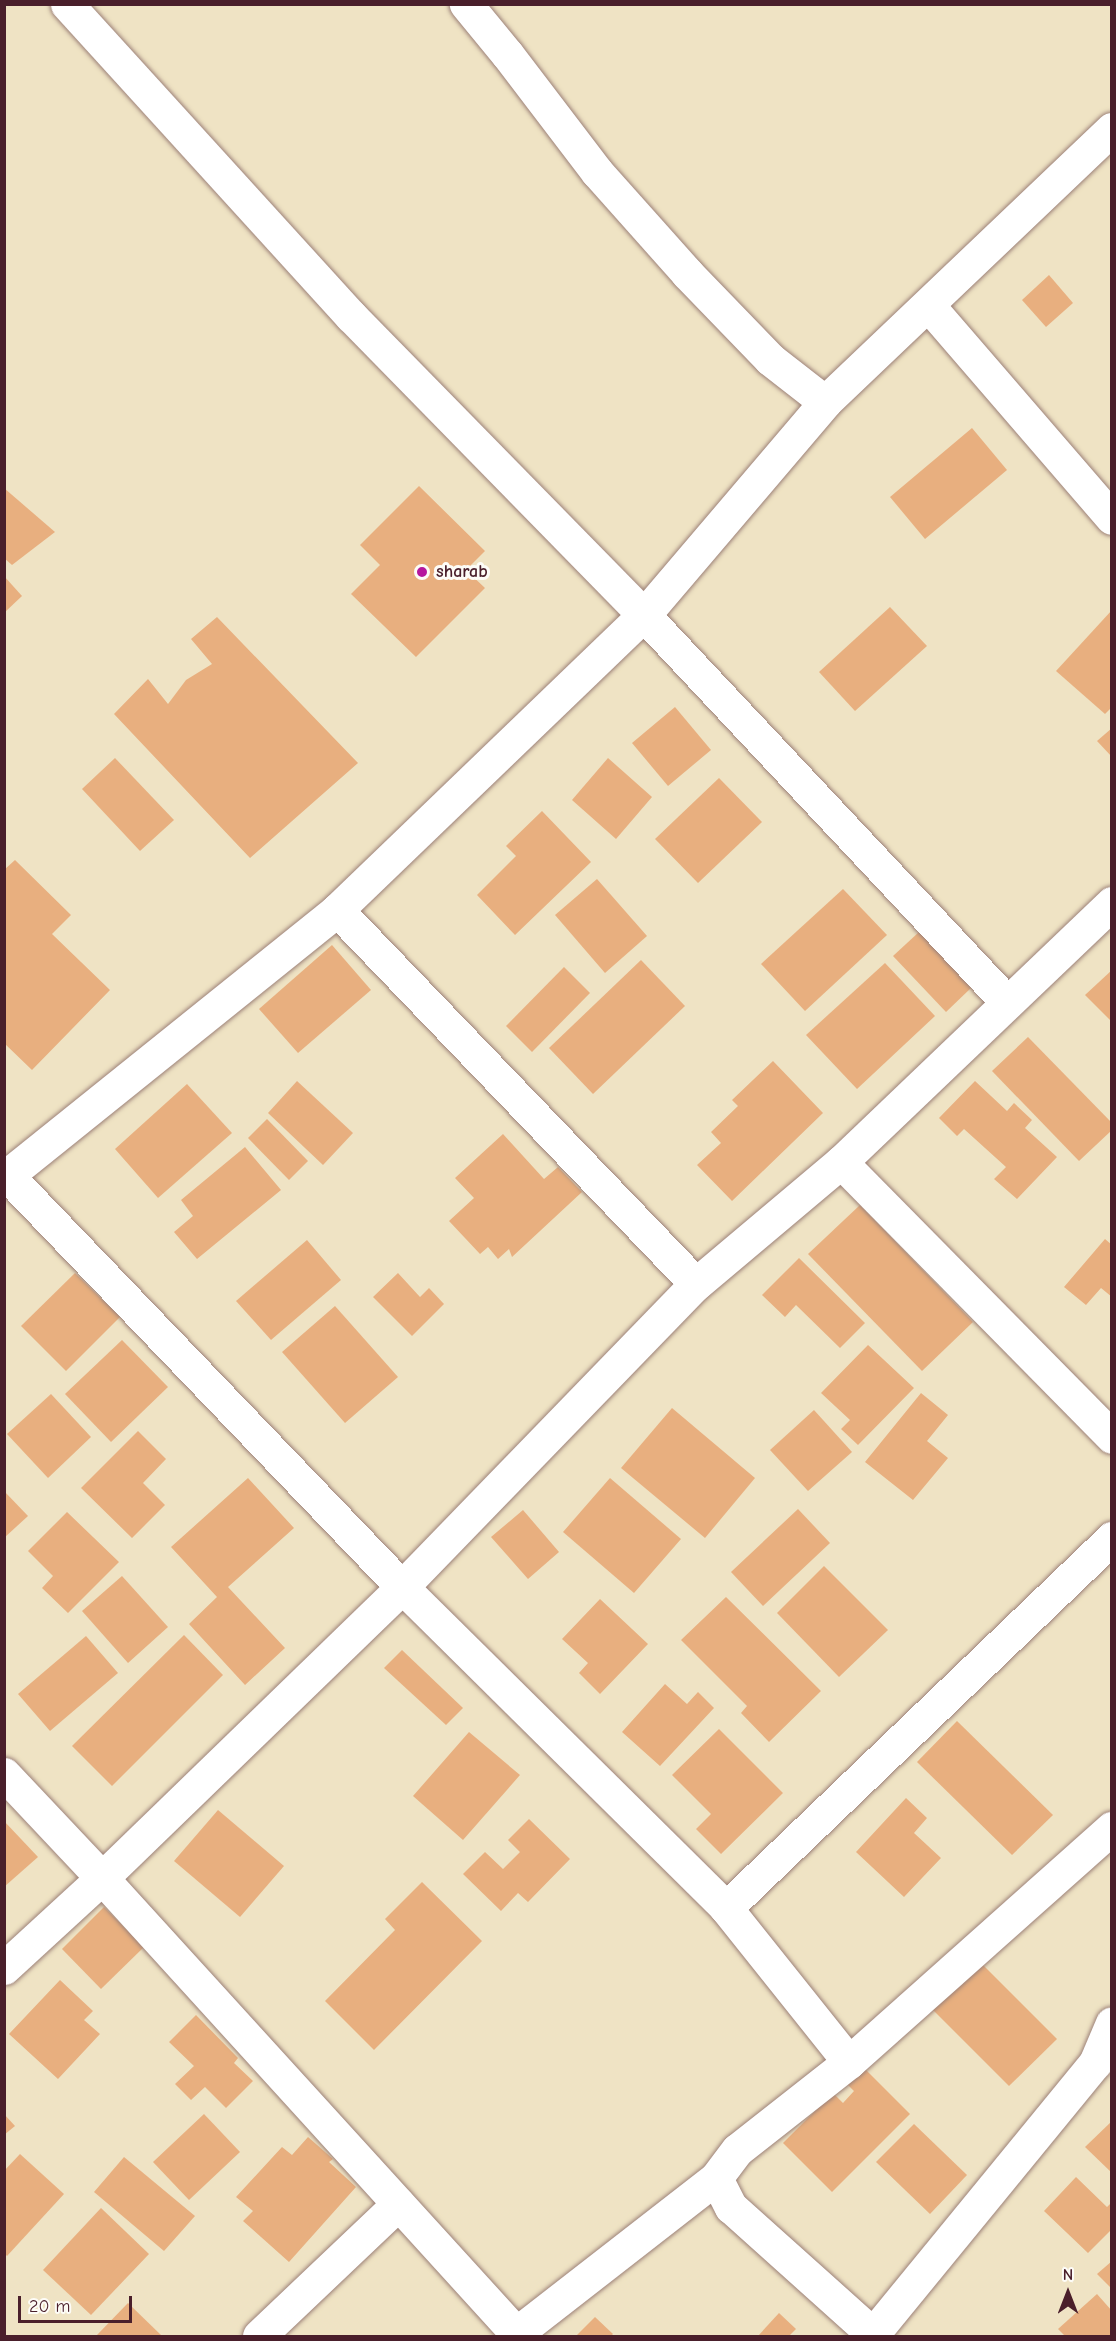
<!DOCTYPE html>
<style>
body{margin:0}
#map{position:relative;width:1116px;height:2341px;overflow:hidden;background:#efe3c4;font-family:"Comic Neue",sans-serif}
div>[style]{position:absolute}
.building>*{inset:0;background:#e8af7f}
.roads{filter:drop-shadow(0 0 2px #9c8178) drop-shadow(0 0 2px #9c8178)}
.street>*{height:33px;margin:-16.5px;padding:0 16.5px;transform-origin:16.5px;border-radius:16.5px;background:#fff}
.secondary>*{height:33px;margin:-16.5px;padding:0 16.5px;transform-origin:16.5px;border-radius:16.5px;background:#fff}
.dots>*{width:16px;height:16px;translate:-50% -50%;box-sizing:border-box;border:3px solid #fdfcf7;border-radius:50%}
span{translate:-50% -50%;white-space:nowrap;text-align:center;line-height:1.15;-webkit-text-stroke:6px #fdfcf7;paint-order:stroke}
.poi-label{font-size:18px;color:#4a1f2b;font-weight:700}
.left{translate:0 -50%;text-align:left}
.frame{position:absolute;inset:0;border:6px solid #4a1f2b;pointer-events:none}
.north{position:absolute;left:1038px;top:2263px;width:60px;height:60px;-webkit-text-stroke:4px #fdfcf7;paint-order:stroke;rotate:0deg;font-size:16px;font-weight:700;line-height:24px;text-align:center;color:#4a1f2b}
.north::after{content:'';display:block;margin:auto;width:21px;height:27px;background:#4a1f2b;clip-path:polygon(50% 0,100% 100%,50% 72%,0 100%)}
.scale{position:absolute;left:18px;top:2296px;width:114px;height:27px;box-sizing:border-box;border:3px solid #4a1f2b;border-top:0;padding-left:8px;font-size:18px;line-height:21px;white-space:nowrap;color:#4a1f2b;-webkit-text-stroke:4px #fdfcf7;paint-order:stroke}
</style>
<div id="map">
<div class="building">
<div style="clip-path:polygon(1049px 275px,1073px 303px,1046px 327px,1022px 300px)"></div>
<div style="clip-path:polygon(972px 428px,1007px 470px,925px 539px,890px 497px)"></div>
<div style="clip-path:polygon(419px 486px,485px 551px,466px 570px,485px 588px,416px 657px,351px 594px,380px 565px,360px 545px)"></div>
<div style="clip-path:polygon(4px 488px,55px 532px,12px 565px,4px 558px)"></div>
<div style="clip-path:polygon(4px 576px,22px 596px,4px 613px)"></div>
<div style="clip-path:polygon(890px 607px,927px 646px,855px 711px,819px 672px)"></div>
<div style="clip-path:polygon(1112px 610px,1112px 707px,1105px 714px,1056px 671px)"></div>
<div style="clip-path:polygon(217px 617px,358px 763px,250px 858px,114px 714px,148px 679px,168px 704px,186px 680px,212px 664px,191px 639px)"></div>
<div style="clip-path:polygon(675px 707px,711px 750px,668px 786px,632px 743px)"></div>
<div style="clip-path:polygon(1112px 728px,1112px 757px,1097px 741px)"></div>
<div style="clip-path:polygon(115px 758px,174px 820px,140px 851px,82px 789px)"></div>
<div style="clip-path:polygon(608px 758px,652px 797px,616px 839px,572px 800px)"></div>
<div style="clip-path:polygon(719px 778px,762px 822px,698px 883px,655px 839px)"></div>
<div style="clip-path:polygon(542px 811px,591px 862px,515px 935px,477px 895px,516px 856px,506px 846px)"></div>
<div style="clip-path:polygon(15px 860px,71px 915px,52px 934px,110px 990px,32px 1070px,4px 1043px,4px 870px)"></div>
<div style="clip-path:polygon(597px 879px,647px 936px,605px 973px,555px 915px)"></div>
<div style="clip-path:polygon(843px 889px,887px 935px,805px 1011px,761px 964px)"></div>
<div style="clip-path:polygon(919px 932px,971px 988px,946px 1012px,893px 956px)"></div>
<div style="clip-path:polygon(332px 945px,371px 990px,298px 1053px,259px 1009px)"></div>
<div style="clip-path:polygon(641px 960px,685px 1006px,593px 1094px,549px 1048px)"></div>
<div style="clip-path:polygon(885px 963px,935px 1016px,857px 1089px,806px 1035px)"></div>
<div style="clip-path:polygon(564px 967px,590px 993px,532px 1052px,506px 1026px)"></div>
<div style="clip-path:polygon(1112px 970px,1112px 1022px,1085px 995px)"></div>
<div style="clip-path:polygon(1028px 1037px,1112px 1123px,1112px 1130px,1079px 1161px,992px 1071px)"></div>
<div style="clip-path:polygon(773px 1061px,823px 1113px,732px 1201px,697px 1165px,721px 1143px,711px 1132px,738px 1106px,732px 1100px)"></div>
<div style="clip-path:polygon(297px 1081px,353px 1133px,323px 1165px,268px 1113px)"></div>
<div style="clip-path:polygon(975px 1081px,1007px 1111px,1014px 1103px,1032px 1120px,1025px 1128px,1057px 1157px,1017px 1199px,994px 1179px,1006px 1167px,964px 1129px,957px 1136px,939px 1118px)"></div>
<div style="clip-path:polygon(187px 1084px,232px 1133px,158px 1198px,115px 1149px)"></div>
<div style="clip-path:polygon(267px 1119px,308px 1161px,289px 1180px,248px 1138px)"></div>
<div style="clip-path:polygon(503px 1134px,544px 1179px,558px 1167px,582px 1192px,512px 1257px,509px 1249px,498px 1259px,488px 1247px,480px 1254px,449px 1221px,474px 1198px,455px 1178px)"></div>
<div style="clip-path:polygon(245px 1147px,281px 1190px,197px 1259px,174px 1232px,193px 1216px,181px 1200px)"></div>
<div style="clip-path:polygon(860px 1205px,973px 1322px,922px 1371px,808px 1254px)"></div>
<div style="clip-path:polygon(1105px 1239px,1112px 1245px,1112px 1297px,1101px 1288px,1086px 1305px,1064px 1287px)"></div>
<div style="clip-path:polygon(307px 1240px,341px 1280px,271px 1340px,236px 1301px)"></div>
<div style="clip-path:polygon(799px 1258px,865px 1323px,840px 1348px,796px 1305px,785px 1317px,762px 1295px)"></div>
<div style="clip-path:polygon(75px 1273px,120px 1317px,66px 1371px,21px 1326px)"></div>
<div style="clip-path:polygon(398px 1273px,420px 1297px,429px 1288px,444px 1304px,412px 1336px,373px 1297px)"></div>
<div style="clip-path:polygon(335px 1306px,398px 1377px,345px 1423px,282px 1352px)"></div>
<div style="clip-path:polygon(122px 1340px,168px 1387px,111px 1442px,65px 1394px)"></div>
<div style="clip-path:polygon(868px 1345px,914px 1388px,858px 1445px,841px 1429px,850px 1420px,821px 1393px)"></div>
<div style="clip-path:polygon(921px 1393px,948px 1415px,927px 1441px,948px 1458px,913px 1500px,865px 1462px)"></div>
<div style="clip-path:polygon(51px 1394px,91px 1437px,48px 1478px,7px 1434px)"></div>
<div style="clip-path:polygon(672px 1408px,755px 1478px,705px 1538px,621px 1468px)"></div>
<div style="clip-path:polygon(814px 1410px,852px 1452px,808px 1491px,770px 1450px)"></div>
<div style="clip-path:polygon(138px 1431px,166px 1459px,143px 1483px,165px 1505px,132px 1538px,81px 1488px)"></div>
<div style="clip-path:polygon(248px 1478px,294px 1528px,228px 1587px,285px 1648px,245px 1685px,189px 1624px,217px 1597px,171px 1547px)"></div>
<div style="clip-path:polygon(610px 1478px,681px 1539px,634px 1593px,563px 1532px)"></div>
<div style="clip-path:polygon(4px 1491px,28px 1516px,4px 1538px)"></div>
<div style="clip-path:polygon(798px 1509px,830px 1543px,763px 1606px,731px 1572px)"></div>
<div style="clip-path:polygon(523px 1510px,559px 1552px,528px 1579px,491px 1537px)"></div>
<div style="clip-path:polygon(67px 1512px,119px 1562px,68px 1613px,42px 1588px,53px 1576px,28px 1551px)"></div>
<div style="clip-path:polygon(824px 1566px,888px 1630px,839px 1677px,777px 1613px)"></div>
<div style="clip-path:polygon(122px 1576px,168px 1627px,128px 1663px,82px 1611px)"></div>
<div style="clip-path:polygon(726px 1597px,821px 1691px,769px 1742px,741px 1713px,747px 1706px,681px 1640px)"></div>
<div style="clip-path:polygon(600px 1599px,648px 1644px,600px 1694px,579px 1673px,588px 1663px,562px 1639px)"></div>
<div style="clip-path:polygon(184px 1635px,223px 1675px,112px 1786px,72px 1746px)"></div>
<div style="clip-path:polygon(86px 1636px,118px 1673px,50px 1731px,18px 1694px)"></div>
<div style="clip-path:polygon(402px 1650px,463px 1708px,446px 1725px,384px 1668px)"></div>
<div style="clip-path:polygon(665px 1684px,687px 1704px,698px 1692px,714px 1708px,660px 1766px,622px 1732px)"></div>
<div style="clip-path:polygon(957px 1721px,1053px 1815px,1012px 1855px,917px 1762px)"></div>
<div style="clip-path:polygon(719px 1729px,783px 1793px,721px 1854px,696px 1829px,711px 1814px,672px 1775px)"></div>
<div style="clip-path:polygon(469px 1732px,520px 1775px,463px 1840px,413px 1796px)"></div>
<div style="clip-path:polygon(906px 1798px,927px 1818px,914px 1833px,941px 1858px,904px 1897px,856px 1852px)"></div>
<div style="clip-path:polygon(218px 1810px,284px 1866px,240px 1917px,174px 1861px)"></div>
<div style="clip-path:polygon(529px 1819px,570px 1859px,528px 1902px,518px 1893px,501px 1911px,463px 1874px,485px 1852px,503px 1869px,520px 1852px,508px 1840px)"></div>
<div style="clip-path:polygon(4px 1821px,38px 1857px,4px 1887px)"></div>
<div style="clip-path:polygon(422px 1882px,482px 1941px,374px 2050px,325px 2001px,395px 1930px,385px 1919px)"></div>
<div style="clip-path:polygon(104px 1907px,144px 1947px,101px 1989px,62px 1949px)"></div>
<div style="clip-path:polygon(979px 1961px,1057px 2039px,1009px 2086px,931px 2008px)"></div>
<div style="clip-path:polygon(60px 1980px,93px 2011px,84px 2020px,100px 2034px,58px 2079px,9px 2034px)"></div>
<div style="clip-path:polygon(196px 2015px,238px 2058px,234px 2063px,253px 2081px,226px 2108px,205px 2087px,191px 2100px,175px 2084px,194px 2066px,169px 2042px)"></div>
<div style="clip-path:polygon(862px 2066px,910px 2114px,832px 2192px,783px 2143px,833px 2093px,843px 2103px,854px 2091px,845px 2082px)"></div>
<div style="clip-path:polygon(4px 2114px,15px 2126px,4px 2135px)"></div>
<div style="clip-path:polygon(204px 2114px,240px 2152px,189px 2200px,153px 2162px)"></div>
<div style="clip-path:polygon(1112px 2121px,1112px 2173px,1085px 2147px)"></div>
<div style="clip-path:polygon(914px 2124px,967px 2175px,930px 2214px,876px 2162px)"></div>
<div style="clip-path:polygon(308px 2137px,333px 2159px,329px 2162px,356px 2187px,289px 2262px,243px 2221px,253px 2211px,236px 2197px,282px 2147px,292px 2155px)"></div>
<div style="clip-path:polygon(20px 2154px,64px 2194px,7px 2256px,4px 2253px,4px 2171px)"></div>
<div style="clip-path:polygon(124px 2157px,195px 2216px,164px 2251px,94px 2192px)"></div>
<div style="clip-path:polygon(1076px 2177px,1107px 2207px,1112px 2202px,1112px 2229px,1088px 2253px,1044px 2211px)"></div>
<div style="clip-path:polygon(101px 2208px,149px 2254px,91px 2315px,43px 2270px)"></div>
<div style="clip-path:polygon(1112px 2261px,1112px 2289px,1097px 2274px)"></div>
<div style="clip-path:polygon(1097px 2294px,1112px 2311px,1112px 2336px,1065px 2336px,1058px 2329px)"></div>
<div style="clip-path:polygon(128px 2303px,162px 2336px,96px 2336px)"></div>
<div style="clip-path:polygon(779px 2313px,796px 2329px,789px 2336px,758px 2336px)"></div>
<div style="clip-path:polygon(595px 2317px,613px 2334px,611px 2336px,576px 2336px)"></div>
</div>
<div class="roads">
<div class="street">
<div style="left:67px;top:4px;width:422px;rotate:47.7deg"></div>
<div style="left:351px;top:316px;width:419px;rotate:45.6deg"></div>
<div style="left:644px;top:615px;width:529px;rotate:46.84deg"></div>
<div style="left:928px;top:305px;width:281px;rotate:49.2deg"></div>
<div style="left:825px;top:402px;width:396px;rotate:-43.6deg"></div>
<div style="left:337px;top:910px;width:518px;rotate:46.17deg"></div>
<div style="left:841px;top:1162px;width:386px;rotate:45.4deg"></div>
<div style="left:4px;top:1178px;width:427px;rotate:-38.8deg"></div>
<div style="left:337px;top:910px;width:426px;rotate:-43.9deg"></div>
<div style="left:644px;top:615px;width:280px;rotate:-49.6deg"></div>
<div style="left:825px;top:402px;width:70px;rotate:-142deg"></div>
<div style="left:770px;top:359px;width:120px;rotate:-134deg"></div>
<div style="left:687px;top:273px;width:135px;rotate:-131.7deg"></div>
<div style="left:597px;top:172px;width:148px;rotate:-127.3deg"></div>
<div style="left:507px;top:54px;width:65px;rotate:-129.4deg"></div>
<div style="left:4px;top:1774px;width:143px;rotate:46.7deg"></div>
<div style="left:102px;top:1878px;width:615px;rotate:47.7deg"></div>
<div style="left:726px;top:1908px;width:535px;rotate:-43.79deg"></div>
<div style="left:4px;top:1968px;width:133px;rotate:-42.6deg"></div>
<div style="left:102px;top:1878px;width:418px;rotate:-44.1deg"></div>
<div style="left:402px;top:1587px;width:422px;rotate:-45.9deg"></div>
<div style="left:696px;top:1284px;width:189px;rotate:-40.1deg"></div>
<div style="left:841px;top:1162px;width:375px;rotate:-43.7deg"></div>
<div style="left:873px;top:2334px;width:350px;rotate:-50.7deg"></div>
<div style="left:1095px;top:2063px;width:43px;rotate:-67deg"></div>
<div style="left:259px;top:2336px;width:192px;rotate:-43.5deg"></div>
</div>
<div class="secondary">
<div style="left:4px;top:1172px;width:575px;rotate:46.2deg"></div>
<div style="left:402px;top:1587px;width:456px;rotate:44.7deg"></div>
<div style="left:726px;top:1908px;width:197px;rotate:51.4deg"></div>
<div style="left:849px;top:2062px;width:142px;rotate:141.8deg"></div>
<div style="left:737px;top:2150px;width:35px;rotate:127deg"></div>
<div style="left:716px;top:2178px;width:33px;rotate:63deg"></div>
<div style="left:731px;top:2207px;width:193px;rotate:41.9deg"></div>
<div style="left:849px;top:2062px;width:352px;rotate:-41.7deg"></div>
<div style="left:513px;top:2336px;width:257px;rotate:-37.9deg"></div>
</div>
</div>
<div class="dots">
<div style="left:422px;top:572px;background:#b5179e"></div>
</div>
<div class="poi-label">
<span class="left" style="left:436px;top:572px">sharab</span>
</div>
<div class="frame"></div>
<div class="north">N</div>
<div class="scale">20 m</div>
</div>
